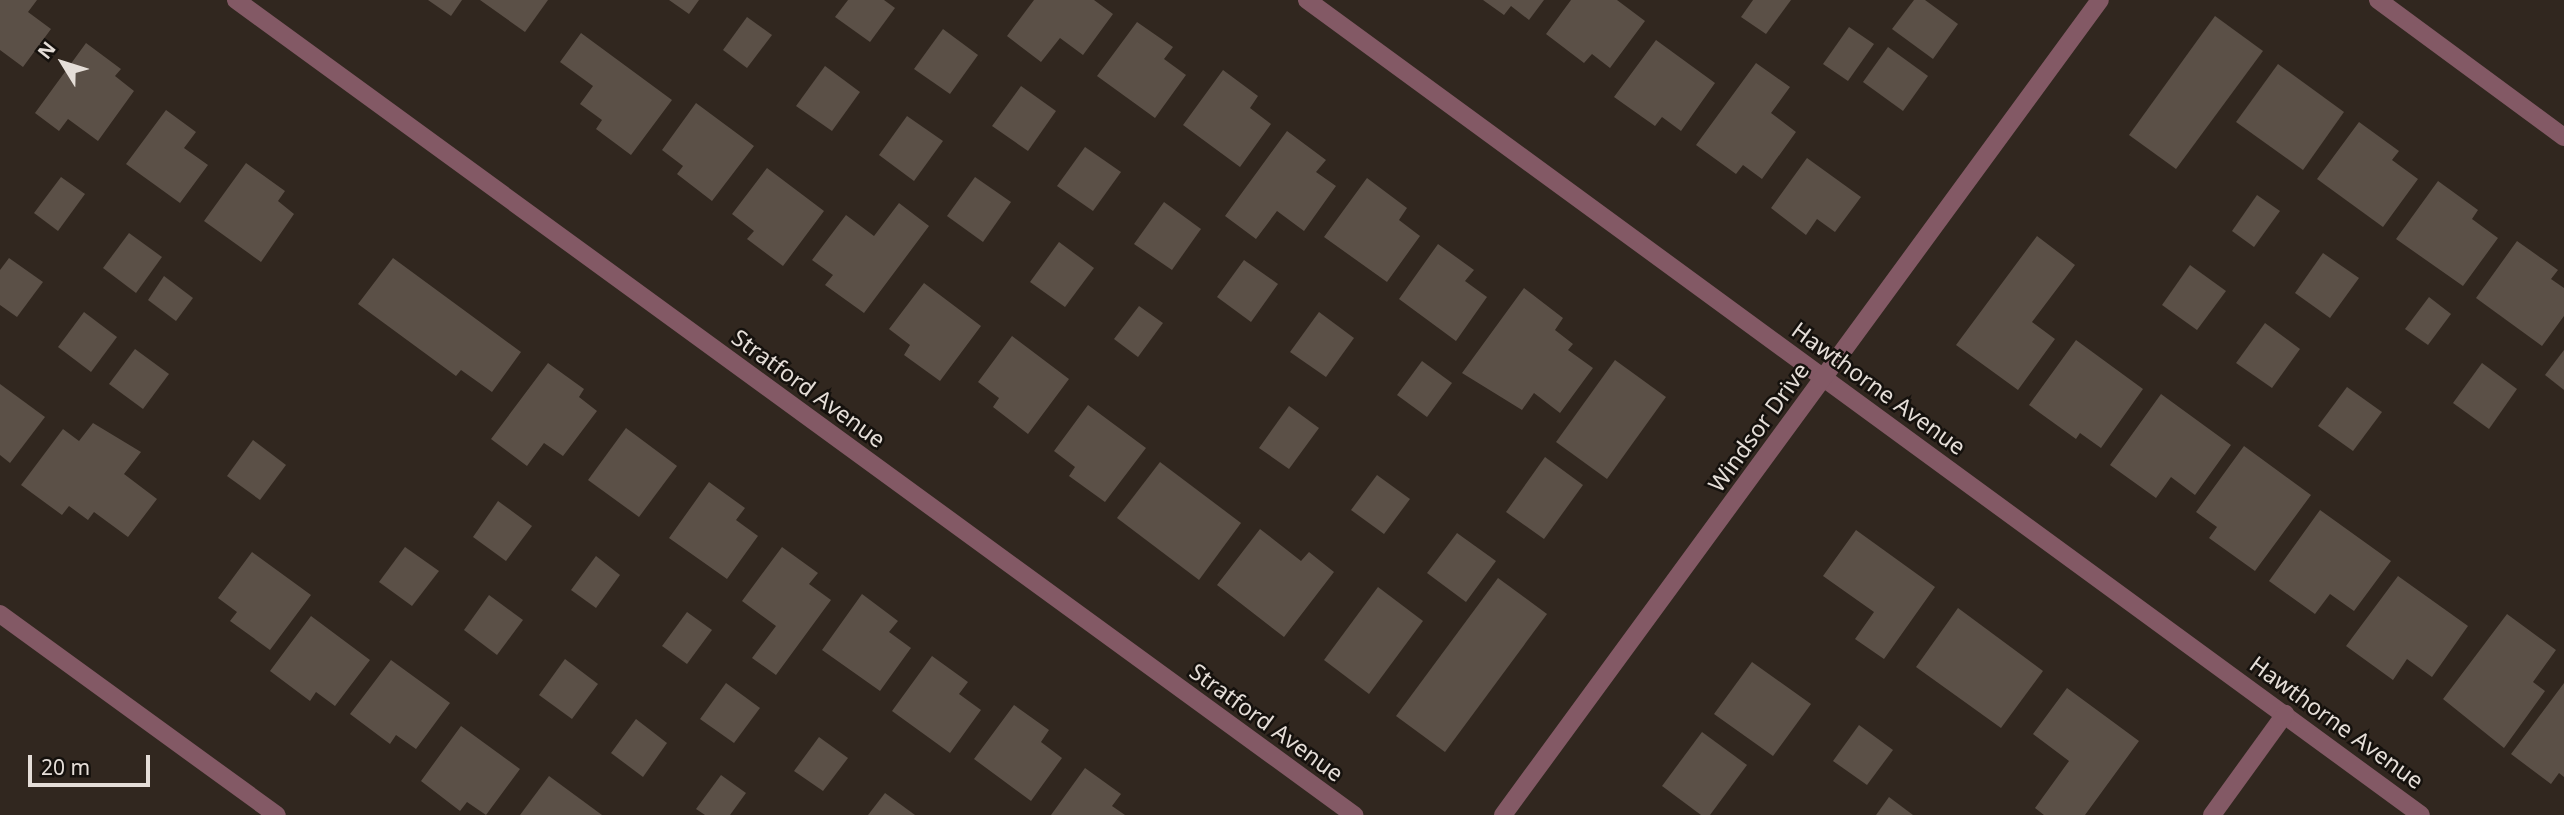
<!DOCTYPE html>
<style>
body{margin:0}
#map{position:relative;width:2564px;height:815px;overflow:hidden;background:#31271f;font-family:"Noto Sans",sans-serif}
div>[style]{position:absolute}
.building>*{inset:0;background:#5b5047}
.minor>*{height:18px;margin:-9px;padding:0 9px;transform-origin:9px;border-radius:9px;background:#835965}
span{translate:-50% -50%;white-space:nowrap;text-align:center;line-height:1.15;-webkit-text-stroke:5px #15110d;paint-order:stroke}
.street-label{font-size:23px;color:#e5ded8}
.north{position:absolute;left:28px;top:28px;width:70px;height:70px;-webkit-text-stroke:5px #15110d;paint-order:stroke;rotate:308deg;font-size:19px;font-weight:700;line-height:28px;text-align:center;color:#e5ded8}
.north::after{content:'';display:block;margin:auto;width:24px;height:32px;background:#e5ded8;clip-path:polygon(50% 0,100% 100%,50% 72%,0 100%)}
.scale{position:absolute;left:28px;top:755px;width:122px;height:32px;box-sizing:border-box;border:4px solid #e5ded8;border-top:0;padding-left:9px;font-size:21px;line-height:24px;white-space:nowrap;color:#e5ded8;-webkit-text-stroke:5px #15110d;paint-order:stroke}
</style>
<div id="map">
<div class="building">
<div style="clip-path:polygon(0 0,37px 0,28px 12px,51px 29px,23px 67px,0 50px)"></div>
<div style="clip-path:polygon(428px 0,462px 0,451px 16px)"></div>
<div style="clip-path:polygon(480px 0,548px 0,525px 32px)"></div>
<div style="clip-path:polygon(669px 0,699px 0,689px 14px)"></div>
<div style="clip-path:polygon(848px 0,884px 0,895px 8px,870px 42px,835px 17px)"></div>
<div style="clip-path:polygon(1034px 0,1094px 0,1113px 14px,1083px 55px,1060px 38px,1041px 62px,1007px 36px)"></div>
<div style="clip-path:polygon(1483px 0,1544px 0,1529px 20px,1511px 6px,1504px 15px)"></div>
<div style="clip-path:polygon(1571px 0,1617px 0,1645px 21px,1610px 68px,1592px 54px,1584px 63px,1546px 34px)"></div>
<div style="clip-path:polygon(1753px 0,1791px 0,1766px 34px,1741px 17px)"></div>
<div style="clip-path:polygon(1914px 0,1925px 0,1958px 24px,1933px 59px,1892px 29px)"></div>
<div style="clip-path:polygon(2215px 16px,2263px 51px,2176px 169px,2129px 135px)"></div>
<div style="clip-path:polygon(747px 17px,772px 35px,747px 68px,723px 50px)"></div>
<div style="clip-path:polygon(1137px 22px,1173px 47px,1164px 59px,1186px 75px,1155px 118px,1097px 76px)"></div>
<div style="clip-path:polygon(1849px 27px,1874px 44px,1848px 81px,1823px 64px)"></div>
<div style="clip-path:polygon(943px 29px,978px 55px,950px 94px,914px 69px)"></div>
<div style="clip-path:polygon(581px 33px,672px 100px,631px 155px,596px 129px,602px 120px,580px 104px,593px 86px,560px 62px)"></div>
<div style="clip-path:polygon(1656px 40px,1715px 83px,1681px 131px,1662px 117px,1655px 126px,1614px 97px)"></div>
<div style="clip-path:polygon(86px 43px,121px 69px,115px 76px,134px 91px,98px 141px,68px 119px,59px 131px,35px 113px)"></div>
<div style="clip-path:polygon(1888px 47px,1928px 76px,1903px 111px,1863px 82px)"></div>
<div style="clip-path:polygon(1756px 63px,1790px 87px,1771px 113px,1796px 132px,1762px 179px,1743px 165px,1736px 174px,1696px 145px)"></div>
<div style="clip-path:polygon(2278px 64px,2344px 112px,2303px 170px,2236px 122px)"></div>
<div style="clip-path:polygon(825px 66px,860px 92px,832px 131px,796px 106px)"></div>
<div style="clip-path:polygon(1223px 70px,1258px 96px,1250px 108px,1271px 124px,1240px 167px,1183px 125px)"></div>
<div style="clip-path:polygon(1021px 86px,1056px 111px,1028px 151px,992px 126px)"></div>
<div style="clip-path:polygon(696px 103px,754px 146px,712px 201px,677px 174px,683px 166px,662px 150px)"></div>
<div style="clip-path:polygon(166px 110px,196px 132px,184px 148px,208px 165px,180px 203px,126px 164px)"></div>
<div style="clip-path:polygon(907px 116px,943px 141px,914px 181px,879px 155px)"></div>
<div style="clip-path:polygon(2359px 122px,2399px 151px,2392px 160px,2418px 179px,2383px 227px,2317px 179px)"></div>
<div style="clip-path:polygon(1287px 131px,1326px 160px,1316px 172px,1336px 186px,1304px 231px,1277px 211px,1256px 239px,1225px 216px)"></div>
<div style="clip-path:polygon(1085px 147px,1121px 172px,1093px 211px,1057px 186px)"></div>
<div style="clip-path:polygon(1807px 158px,1861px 197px,1835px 232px,1817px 219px,1806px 235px,1771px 208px)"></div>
<div style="clip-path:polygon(246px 163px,285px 191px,278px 201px,294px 214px,261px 262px,204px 221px)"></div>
<div style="clip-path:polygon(767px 168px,824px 211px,783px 266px,747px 239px,754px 231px,732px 214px)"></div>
<div style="clip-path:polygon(61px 177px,85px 194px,58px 231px,34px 213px)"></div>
<div style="clip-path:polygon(975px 177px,1011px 202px,983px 242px,947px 216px)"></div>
<div style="clip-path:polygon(1367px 178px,1407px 208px,1399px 220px,1420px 236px,1387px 282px,1324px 237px)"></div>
<div style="clip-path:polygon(2438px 181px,2478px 210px,2472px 219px,2498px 238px,2463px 286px,2396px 239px)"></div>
<div style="clip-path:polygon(2257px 195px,2280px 211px,2254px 247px,2232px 231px)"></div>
<div style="clip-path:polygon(1164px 202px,1201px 229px,1172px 270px,1134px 244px)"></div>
<div style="clip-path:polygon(899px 203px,929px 226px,864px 313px,825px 285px,833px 275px,812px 260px,846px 215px,874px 236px)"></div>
<div style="clip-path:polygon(129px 233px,162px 257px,136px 293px,103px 268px)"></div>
<div style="clip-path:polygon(2037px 236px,2075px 265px,2032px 322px,2055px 339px,2018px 390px,1956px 345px)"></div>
<div style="clip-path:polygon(2517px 241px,2558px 270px,2551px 279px,2564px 288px,2564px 316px,2542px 346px,2476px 298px)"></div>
<div style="clip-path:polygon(1059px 242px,1094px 268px,1065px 307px,1030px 282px)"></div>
<div style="clip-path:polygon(1438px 244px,1474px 270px,1465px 281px,1487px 297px,1456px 341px,1399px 299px)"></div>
<div style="clip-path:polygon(2323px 253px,2359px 278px,2330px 318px,2295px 293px)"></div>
<div style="clip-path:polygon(9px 258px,43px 282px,17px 317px,0 305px,0 270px)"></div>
<div style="clip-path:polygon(393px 258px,521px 352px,492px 392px,461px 370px,456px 376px,358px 304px)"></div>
<div style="clip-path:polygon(1244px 260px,1278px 284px,1251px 322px,1217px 297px)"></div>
<div style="clip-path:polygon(2190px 265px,2226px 291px,2197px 330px,2162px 305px)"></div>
<div style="clip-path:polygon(164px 276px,193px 298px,176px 321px,148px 300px)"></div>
<div style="clip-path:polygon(924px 283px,981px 326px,940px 381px,904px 355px,910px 345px,889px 329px)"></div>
<div style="clip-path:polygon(1524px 288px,1563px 318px,1555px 330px,1573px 344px,1568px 350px,1593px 368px,1560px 413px,1534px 393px,1522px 410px,1462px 373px)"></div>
<div style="clip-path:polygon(2429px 297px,2451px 314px,2428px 345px,2405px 329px)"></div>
<div style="clip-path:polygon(1139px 306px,1163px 323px,1138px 357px,1114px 339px)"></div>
<div style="clip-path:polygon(84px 312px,117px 337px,91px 372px,58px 347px)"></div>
<div style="clip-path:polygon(1319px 312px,1354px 338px,1326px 377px,1290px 352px)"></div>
<div style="clip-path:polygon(2265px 323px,2300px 349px,2272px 388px,2236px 363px)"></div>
<div style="clip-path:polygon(1012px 336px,1069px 379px,1028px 434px,993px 407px,999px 398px,978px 382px)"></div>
<div style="clip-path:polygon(2076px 340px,2143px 389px,2101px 448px,2080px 433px,2076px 439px,2029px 405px)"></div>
<div style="clip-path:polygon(135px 349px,169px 374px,143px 409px,109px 384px)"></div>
<div style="clip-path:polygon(2564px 350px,2564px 390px,2545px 375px)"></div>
<div style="clip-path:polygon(1615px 360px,1666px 397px,1607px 479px,1556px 442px)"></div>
<div style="clip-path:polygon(1422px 361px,1452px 383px,1427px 417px,1397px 395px)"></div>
<div style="clip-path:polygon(548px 363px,584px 389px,579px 397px,597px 411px,563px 456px,544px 443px,527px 466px,491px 439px)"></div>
<div style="clip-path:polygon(2482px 363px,2517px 389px,2489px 429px,2453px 403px)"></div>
<div style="clip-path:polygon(0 384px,45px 417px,10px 463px,0 455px)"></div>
<div style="clip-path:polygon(2347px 387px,2382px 412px,2353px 451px,2318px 426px)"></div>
<div style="clip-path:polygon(2161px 394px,2231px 445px,2195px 495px,2171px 477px,2156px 498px,2110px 465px)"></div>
<div style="clip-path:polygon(1088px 405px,1146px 448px,1105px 502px,1069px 476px,1075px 467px,1054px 451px)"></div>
<div style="clip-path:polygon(1289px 406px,1319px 428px,1289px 469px,1259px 448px)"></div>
<div style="clip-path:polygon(93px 423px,141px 452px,124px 474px,157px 499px,128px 537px,94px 512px,88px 520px,69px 506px,62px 515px,21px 485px,63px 429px,79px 441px)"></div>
<div style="clip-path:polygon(626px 428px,677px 466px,639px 517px,588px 480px)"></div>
<div style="clip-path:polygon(253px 440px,286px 465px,260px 500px,227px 476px)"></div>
<div style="clip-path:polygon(2244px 446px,2311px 495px,2255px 571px,2209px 538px,2217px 527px,2196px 512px)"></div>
<div style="clip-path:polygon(1545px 457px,1583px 485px,1544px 539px,1506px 512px)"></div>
<div style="clip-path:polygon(1160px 462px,1241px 523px,1199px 580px,1117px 518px)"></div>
<div style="clip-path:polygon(1377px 475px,1410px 499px,1384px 534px,1351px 510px)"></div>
<div style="clip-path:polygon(709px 482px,745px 508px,736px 520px,758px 536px,727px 579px,669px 538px)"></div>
<div style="clip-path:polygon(498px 501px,532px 526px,506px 561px,473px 537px)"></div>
<div style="clip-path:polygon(2320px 510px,2391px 561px,2354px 611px,2330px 594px,2315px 614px,2269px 581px)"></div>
<div style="clip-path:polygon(1260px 529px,1301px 561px,1309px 552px,1334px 572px,1284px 637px,1217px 585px)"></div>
<div style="clip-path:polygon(1856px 530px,1935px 587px,1884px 659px,1855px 639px,1874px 612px,1823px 576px)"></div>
<div style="clip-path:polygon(1457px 533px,1496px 561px,1466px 602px,1427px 573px)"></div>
<div style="clip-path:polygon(405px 547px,439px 571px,412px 606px,379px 582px)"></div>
<div style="clip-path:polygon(782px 547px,818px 573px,809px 584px,831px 600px,776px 675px,752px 658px,776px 626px,742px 601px)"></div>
<div style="clip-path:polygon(252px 552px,311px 595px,270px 650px,230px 621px,237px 612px,218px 598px)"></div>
<div style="clip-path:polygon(596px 556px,620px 575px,596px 608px,571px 590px)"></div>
<div style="clip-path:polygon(2398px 576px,2468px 626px,2432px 677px,2407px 659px,2393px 680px,2346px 646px)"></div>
<div style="clip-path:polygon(1498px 578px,1547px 614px,1445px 752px,1396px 716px)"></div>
<div style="clip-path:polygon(1378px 587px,1423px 621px,1369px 694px,1324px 660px)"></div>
<div style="clip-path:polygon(862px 594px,898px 621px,889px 632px,911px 648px,880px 691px,822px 650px)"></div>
<div style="clip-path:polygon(489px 595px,523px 620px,497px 655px,464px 630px)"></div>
<div style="clip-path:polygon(1958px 608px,2043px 671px,2001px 728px,1916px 667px)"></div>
<div style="clip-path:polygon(687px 612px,712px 630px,687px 664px,662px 646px)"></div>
<div style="clip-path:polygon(2507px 614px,2556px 650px,2533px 682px,2545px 691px,2504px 748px,2443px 699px)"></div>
<div style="clip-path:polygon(311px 616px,370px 660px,335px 706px,316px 692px,310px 701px,270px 671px)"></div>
<div style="clip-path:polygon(932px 656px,968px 682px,959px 694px,981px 710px,950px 753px,892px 711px)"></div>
<div style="clip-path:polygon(565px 659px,598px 684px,572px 719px,539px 695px)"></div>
<div style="clip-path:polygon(391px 660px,450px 703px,416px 749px,396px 735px,390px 744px,350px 714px)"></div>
<div style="clip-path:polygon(1752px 662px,1811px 704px,1773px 756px,1714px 714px)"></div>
<div style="clip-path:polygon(726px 683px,760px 708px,734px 743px,700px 719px)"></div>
<div style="clip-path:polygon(2564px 683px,2564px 777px,2559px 773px,2551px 784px,2511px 754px)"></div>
<div style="clip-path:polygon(2067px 688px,2139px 741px,2085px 815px,2044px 815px,2035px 808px,2069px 761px,2033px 734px)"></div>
<div style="clip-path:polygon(1014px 705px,1049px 730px,1041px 742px,1062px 758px,1031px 801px,974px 759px)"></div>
<div style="clip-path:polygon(636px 719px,667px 743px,643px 777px,611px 753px)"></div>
<div style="clip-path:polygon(1859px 725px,1893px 750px,1867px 785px,1833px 761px)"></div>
<div style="clip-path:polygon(461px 726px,520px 769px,486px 815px,467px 802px,460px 811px,421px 781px)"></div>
<div style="clip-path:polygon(1702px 732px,1747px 765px,1710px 815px,1701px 815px,1662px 786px)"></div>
<div style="clip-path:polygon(819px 737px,848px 758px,823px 791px,794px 771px)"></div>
<div style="clip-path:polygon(1085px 768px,1121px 794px,1112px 806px,1125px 815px,1051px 815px)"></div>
<div style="clip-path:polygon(721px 775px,746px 793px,730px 815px,705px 815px,696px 809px)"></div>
<div style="clip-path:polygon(549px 776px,602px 815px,520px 815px)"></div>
<div style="clip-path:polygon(885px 793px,915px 815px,868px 815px)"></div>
<div style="clip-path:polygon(1889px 797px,1913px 815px,1876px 815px)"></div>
</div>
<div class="minor">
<div style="left:236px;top:0;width:1384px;rotate:36.09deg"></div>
<div style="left:1307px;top:0;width:1380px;rotate:36.19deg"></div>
<div style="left:2378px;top:0;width:231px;rotate:36.4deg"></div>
<div style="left:0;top:614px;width:342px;rotate:36deg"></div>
<div style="left:1503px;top:815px;width:1010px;rotate:-53.78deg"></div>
<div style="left:2212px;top:815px;width:125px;rotate:-54.1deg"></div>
</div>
<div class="street-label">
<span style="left:809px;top:388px;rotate:36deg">Stratford Avenue</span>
<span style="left:1879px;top:388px;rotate:36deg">Hawthorne Avenue</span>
<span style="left:1758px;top:427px;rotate:-54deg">Windsor Drive</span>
<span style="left:1267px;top:722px;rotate:36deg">Stratford Avenue</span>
<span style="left:2337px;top:722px;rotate:36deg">Hawthorne Avenue</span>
</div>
<div class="north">N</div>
<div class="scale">20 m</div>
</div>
